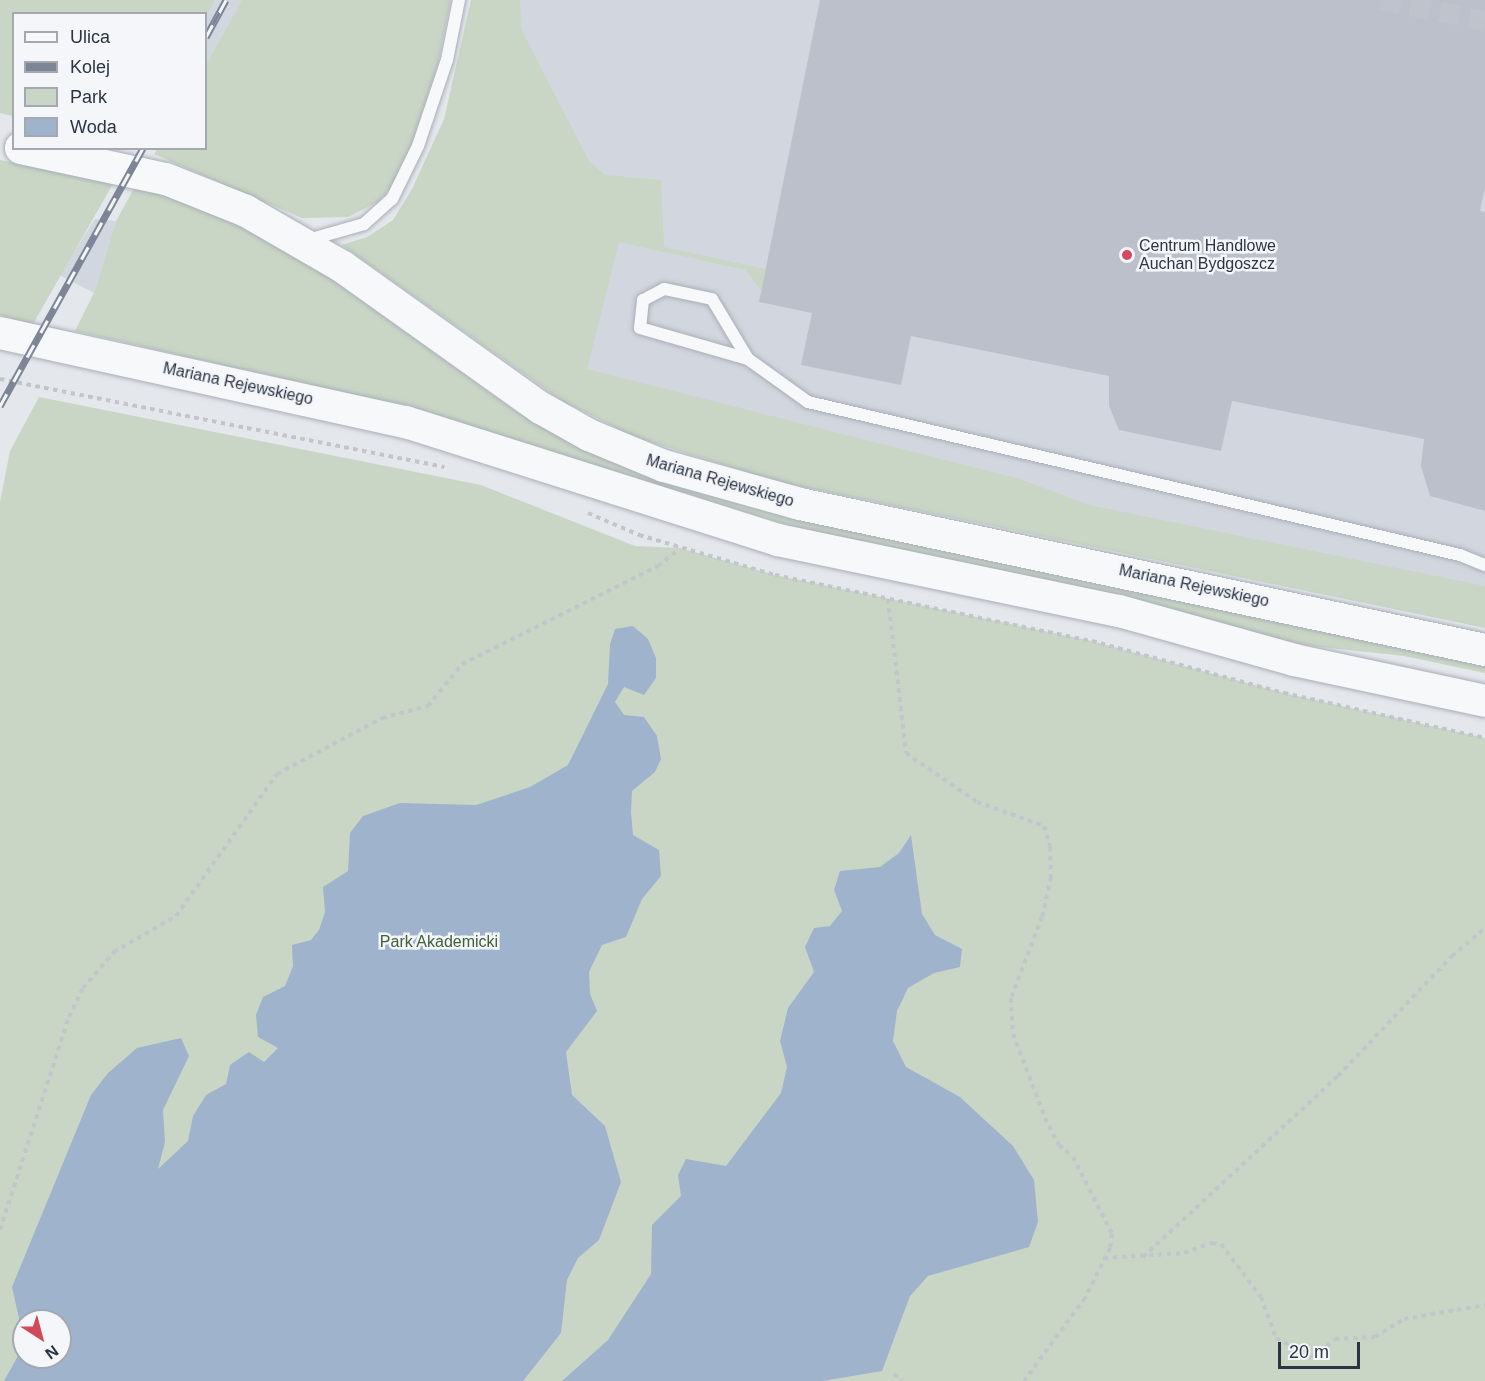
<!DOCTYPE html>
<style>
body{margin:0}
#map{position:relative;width:1485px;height:1381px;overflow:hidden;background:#e4e7ec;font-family:Helvetica,sans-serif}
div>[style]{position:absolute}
.built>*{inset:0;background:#d2d6de}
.green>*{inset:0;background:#c9d6c5}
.water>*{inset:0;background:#9fb4cc}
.building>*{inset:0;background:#bbc0ca}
.pedestrian-tunnel>*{height:20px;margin-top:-10px;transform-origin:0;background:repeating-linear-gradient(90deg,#bfc3cb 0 20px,transparent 0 30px)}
.path>*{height:4px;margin-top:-2px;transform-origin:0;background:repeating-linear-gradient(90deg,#c2c5cb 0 4.5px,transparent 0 9px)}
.roads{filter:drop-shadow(0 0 2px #a9aeb7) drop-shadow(0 0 2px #a9aeb7)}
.service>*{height:12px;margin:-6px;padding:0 6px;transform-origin:6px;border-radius:6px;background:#f7f8fa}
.tertiary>*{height:32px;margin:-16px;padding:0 16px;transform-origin:16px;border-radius:16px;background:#f7f8fa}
.rail>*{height:7px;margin-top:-3.5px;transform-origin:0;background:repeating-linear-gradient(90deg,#f4f6f9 0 14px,#7d8696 0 28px);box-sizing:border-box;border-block:2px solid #7d8696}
.dots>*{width:16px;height:16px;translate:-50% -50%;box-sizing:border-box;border:3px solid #f4f6f9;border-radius:50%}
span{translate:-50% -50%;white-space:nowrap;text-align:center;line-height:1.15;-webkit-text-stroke:5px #f4f6f9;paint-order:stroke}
.poi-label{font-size:16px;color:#2b3445}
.left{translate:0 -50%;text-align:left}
.street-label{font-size:16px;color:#2b3445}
.park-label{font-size:16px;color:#3f6138}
.legend{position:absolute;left:12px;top:12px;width:195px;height:138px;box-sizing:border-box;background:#f4f6f9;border:2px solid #a4a8b1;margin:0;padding:8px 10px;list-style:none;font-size:18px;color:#2b3445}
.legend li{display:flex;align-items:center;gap:12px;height:30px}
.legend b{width:30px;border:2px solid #a4a8b1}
.north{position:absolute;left:12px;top:1309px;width:60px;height:60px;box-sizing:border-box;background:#f4f6f9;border:2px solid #a4a8b1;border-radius:50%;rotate:144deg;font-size:16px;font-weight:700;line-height:24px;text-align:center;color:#2b3445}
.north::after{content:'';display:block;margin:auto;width:21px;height:27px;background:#d1495b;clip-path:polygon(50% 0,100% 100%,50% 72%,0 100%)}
.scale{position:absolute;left:1278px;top:1342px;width:82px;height:27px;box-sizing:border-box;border:3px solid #2b3445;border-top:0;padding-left:8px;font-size:18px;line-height:21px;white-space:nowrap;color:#2b3445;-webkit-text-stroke:4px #f4f6f9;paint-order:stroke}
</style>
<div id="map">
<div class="built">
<div style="clip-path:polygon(215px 0,242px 0,206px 64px,206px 18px)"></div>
<div style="clip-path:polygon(501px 0,1485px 0,1485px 597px,1085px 516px,575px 375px)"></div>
<div style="clip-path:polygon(95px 219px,116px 221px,94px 293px,59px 275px)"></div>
</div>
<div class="green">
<div style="clip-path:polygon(0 0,215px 0,206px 18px,206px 14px,14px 14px,13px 116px,0 113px)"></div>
<div style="clip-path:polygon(242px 0,451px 0,438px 64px,413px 141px,392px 187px,378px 202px,348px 217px,302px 218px,154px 154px,157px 149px,206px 148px,206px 64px)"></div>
<div style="clip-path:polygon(471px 0,520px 0,521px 29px,589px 161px,605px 175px,661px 180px,664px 247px,765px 269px,761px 291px,746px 270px,619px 242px,587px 369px,1020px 479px,1089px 505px,1485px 586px,1485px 628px,775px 481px,635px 437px,561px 400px,342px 245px,367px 237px,393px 220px,412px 189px,444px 119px)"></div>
<div style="clip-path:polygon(0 160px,114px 182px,33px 324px,0 315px)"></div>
<div style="clip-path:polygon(136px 185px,244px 227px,327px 276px,517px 412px,588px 451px,663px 481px,797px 518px,1485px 662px,1485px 673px,1404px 656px,1301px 645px,1104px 592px,794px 527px,407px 407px,75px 331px,94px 293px,116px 221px)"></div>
<div style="clip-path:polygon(evenodd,39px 397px,481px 485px,635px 546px,680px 548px,775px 575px,1092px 641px,1284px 693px,1485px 738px,1485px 1381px,0 1381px,0 502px,10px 451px,39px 397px,24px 1321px,60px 1321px,60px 1357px,24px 1357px,24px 1321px)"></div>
</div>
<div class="water">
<div style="clip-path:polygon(633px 626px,648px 639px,656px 658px,656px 678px,644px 695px,624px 687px,615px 702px,624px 715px,644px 717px,657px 736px,661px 759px,655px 772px,632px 791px,631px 812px,633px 835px,659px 850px,661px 876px,642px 899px,626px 937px,602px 945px,589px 972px,590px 994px,597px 1011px,566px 1052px,572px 1095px,605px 1126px,621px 1182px,599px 1240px,578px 1258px,567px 1280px,561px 1333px,523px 1381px,4px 1381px,24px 1345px,24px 1357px,60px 1357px,60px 1321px,24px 1321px,24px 1341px,12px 1287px,91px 1095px,108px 1073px,137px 1048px,181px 1038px,189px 1056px,163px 1110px,165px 1142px,158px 1169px,188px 1141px,193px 1116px,206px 1095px,226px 1084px,230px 1065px,249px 1052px,264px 1062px,278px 1048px,258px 1037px,256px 1015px,263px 997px,285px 986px,293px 966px,292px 945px,311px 940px,319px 930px,325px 912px,323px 887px,348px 871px,350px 833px,363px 816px,400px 803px,476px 805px,530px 787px,568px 765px,608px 684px,610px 644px,615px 629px)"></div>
<div style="clip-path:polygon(911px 835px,922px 914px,935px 935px,962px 949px,960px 967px,934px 973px,908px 988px,897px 1011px,893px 1041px,906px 1067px,960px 1097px,1013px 1146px,1034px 1180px,1038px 1222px,1029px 1247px,928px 1276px,910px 1296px,882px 1371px,823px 1381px,562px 1381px,608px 1340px,651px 1274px,652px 1225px,681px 1196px,678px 1175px,686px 1159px,726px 1166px,781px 1093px,787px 1067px,780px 1041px,788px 1008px,814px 972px,805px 947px,814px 928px,830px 926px,842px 911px,834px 890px,840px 871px,880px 867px,899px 853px)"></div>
</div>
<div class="building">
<div style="clip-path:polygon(820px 0,1485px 0,1485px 188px,1480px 211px,1485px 212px,1485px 511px,1430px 496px,1421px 466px,1424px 439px,1232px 401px,1221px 451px,1119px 430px,1109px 406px,1109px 376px,911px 336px,901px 385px,801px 365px,812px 313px,759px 302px)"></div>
</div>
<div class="pedestrian-tunnel">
<div style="left:1381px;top:0;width:106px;rotate:11.4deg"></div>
</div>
<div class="path">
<div style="left:0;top:379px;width:453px;rotate:11.2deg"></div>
<div style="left:588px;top:513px;width:56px;rotate:23.3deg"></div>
<div style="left:639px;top:535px;width:142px;rotate:16.4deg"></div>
<div style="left:775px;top:575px;width:324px;rotate:11.8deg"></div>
<div style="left:1092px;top:641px;width:199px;rotate:15.2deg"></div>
<div style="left:1284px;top:693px;width:206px;rotate:12.6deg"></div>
<div style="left:888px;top:599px;width:155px;rotate:83.3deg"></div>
<div style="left:906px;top:753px;width:86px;rotate:34.6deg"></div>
<div style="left:977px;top:802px;width:71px;rotate:19.7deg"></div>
<div style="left:1044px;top:826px;width:22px;rotate:74deg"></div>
<div style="left:1050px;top:847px;width:30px;rotate:88deg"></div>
<div style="left:1051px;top:877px;width:41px;rotate:102.7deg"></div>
<div style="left:1042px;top:917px;width:87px;rotate:110.9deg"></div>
<div style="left:1011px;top:998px;width:36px;rotate:87deg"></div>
<div style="left:1013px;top:1034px;width:90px;rotate:69.1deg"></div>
<div style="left:1045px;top:1118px;width:30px;rotate:63deg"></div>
<div style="left:1059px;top:1145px;width:18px;rotate:41deg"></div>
<div style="left:1073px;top:1157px;width:86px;rotate:63.1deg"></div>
<div style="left:1112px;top:1234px;width:14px;rotate:98deg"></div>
<div style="left:1110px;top:1248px;width:56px;rotate:116.6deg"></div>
<div style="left:1085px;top:1298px;width:103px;rotate:126.3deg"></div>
<div style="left:0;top:1230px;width:224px;rotate:-72.1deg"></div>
<div style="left:69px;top:1017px;width:32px;rotate:-64deg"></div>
<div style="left:83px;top:988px;width:48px;rotate:-49.3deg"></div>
<div style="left:114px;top:952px;width:72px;rotate:-30.1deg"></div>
<div style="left:176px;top:916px;width:174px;rotate:-54.6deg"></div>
<div style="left:277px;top:774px;width:119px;rotate:-28.1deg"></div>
<div style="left:382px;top:718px;width:48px;rotate:-14.6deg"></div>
<div style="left:428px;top:706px;width:54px;rotate:-51deg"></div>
<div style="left:462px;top:664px;width:219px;rotate:-26.6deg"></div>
<div style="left:658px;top:566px;width:27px;rotate:-39deg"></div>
<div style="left:1143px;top:1257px;width:266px;rotate:-42.9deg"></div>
<div style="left:1338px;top:1076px;width:166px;rotate:-46.5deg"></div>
<div style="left:1452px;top:956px;width:43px;rotate:-40.3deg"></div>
<div style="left:1104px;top:1258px;width:80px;rotate:-3.6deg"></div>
<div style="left:1184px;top:1253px;width:30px;rotate:-20deg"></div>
<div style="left:1212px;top:1243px;width:9px;rotate:6deg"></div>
<div style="left:1221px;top:1244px;width:66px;rotate:53deg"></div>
<div style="left:1261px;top:1297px;width:44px;rotate:69.9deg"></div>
<div style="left:1276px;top:1338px;width:42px;rotate:28.4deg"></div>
<div style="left:1313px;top:1358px;width:29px;rotate:-41deg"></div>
<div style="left:1335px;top:1339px;width:40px;rotate:-2.9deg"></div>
<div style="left:1375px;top:1337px;width:34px;rotate:-32deg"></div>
<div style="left:1404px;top:1319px;width:82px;rotate:-9.8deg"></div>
<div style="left:894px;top:1374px;width:10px;rotate:45deg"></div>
</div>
<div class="roads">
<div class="service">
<div style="left:308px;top:240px;width:58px;rotate:-15.9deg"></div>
<div style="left:364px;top:224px;width:38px;rotate:-42deg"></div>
<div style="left:392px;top:199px;width:59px;rotate:-63.9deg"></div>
<div style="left:418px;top:146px;width:91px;rotate:-71.4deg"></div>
<div style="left:447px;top:60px;width:61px;rotate:-78.7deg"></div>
<div style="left:748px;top:359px;width:70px;rotate:-121deg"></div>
<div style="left:712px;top:299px;width:49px;rotate:-168.2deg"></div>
<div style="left:664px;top:289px;width:24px;rotate:152deg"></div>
<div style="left:643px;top:300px;width:28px;rotate:96deg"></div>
<div style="left:640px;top:328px;width:112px;rotate:16deg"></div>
<div style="left:748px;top:359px;width:74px;rotate:35.6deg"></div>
<div style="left:808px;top:402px;width:670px;rotate:13.21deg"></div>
<div style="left:1460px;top:555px;width:27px;rotate:22deg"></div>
</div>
<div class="tertiary">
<div style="left:21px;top:148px;width:148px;rotate:12.1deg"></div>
<div style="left:166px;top:179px;width:86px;rotate:21.8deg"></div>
<div style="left:246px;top:211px;width:112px;rotate:30deg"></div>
<div style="left:343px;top:267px;width:243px;rotate:35.5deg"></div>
<div style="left:541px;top:408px;width:55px;rotate:29.4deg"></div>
<div style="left:589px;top:435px;width:81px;rotate:22.5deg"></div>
<div style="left:664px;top:466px;width:141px;rotate:15.6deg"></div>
<div style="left:800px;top:504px;width:700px;rotate:12.03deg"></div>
<div style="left:0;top:333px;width:416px;rotate:12.4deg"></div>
<div style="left:406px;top:422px;width:390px;rotate:17.6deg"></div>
<div style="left:778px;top:540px;width:348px;rotate:11.8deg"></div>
<div style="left:1119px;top:611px;width:182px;rotate:15.6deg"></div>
<div style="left:1294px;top:660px;width:195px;rotate:12.1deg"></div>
</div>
</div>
<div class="rail">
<div style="left:206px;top:37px;width:42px;rotate:-61.6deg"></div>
<div style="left:0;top:406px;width:295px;rotate:-61deg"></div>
</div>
<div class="dots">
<div style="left:1127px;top:255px;background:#d1495b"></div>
</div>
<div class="poi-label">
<span class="left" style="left:1139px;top:255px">Centrum Handlowe<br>Auchan Bydgoszcz</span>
</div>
<div class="street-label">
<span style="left:238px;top:384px;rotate:12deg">Mariana Rejewskiego</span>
<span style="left:720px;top:481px;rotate:16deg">Mariana Rejewskiego</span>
<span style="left:1194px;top:586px;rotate:12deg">Mariana Rejewskiego</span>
</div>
<div class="park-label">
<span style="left:439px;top:942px">Park Akademicki</span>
</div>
<ul class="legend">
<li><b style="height:8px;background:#f7f8fa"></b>Ulica</li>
<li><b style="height:8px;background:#7d8696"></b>Kolej</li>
<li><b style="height:16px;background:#c9d6c5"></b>Park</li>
<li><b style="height:16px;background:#9fb4cc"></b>Woda</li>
</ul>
<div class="north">N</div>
<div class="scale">20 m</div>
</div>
